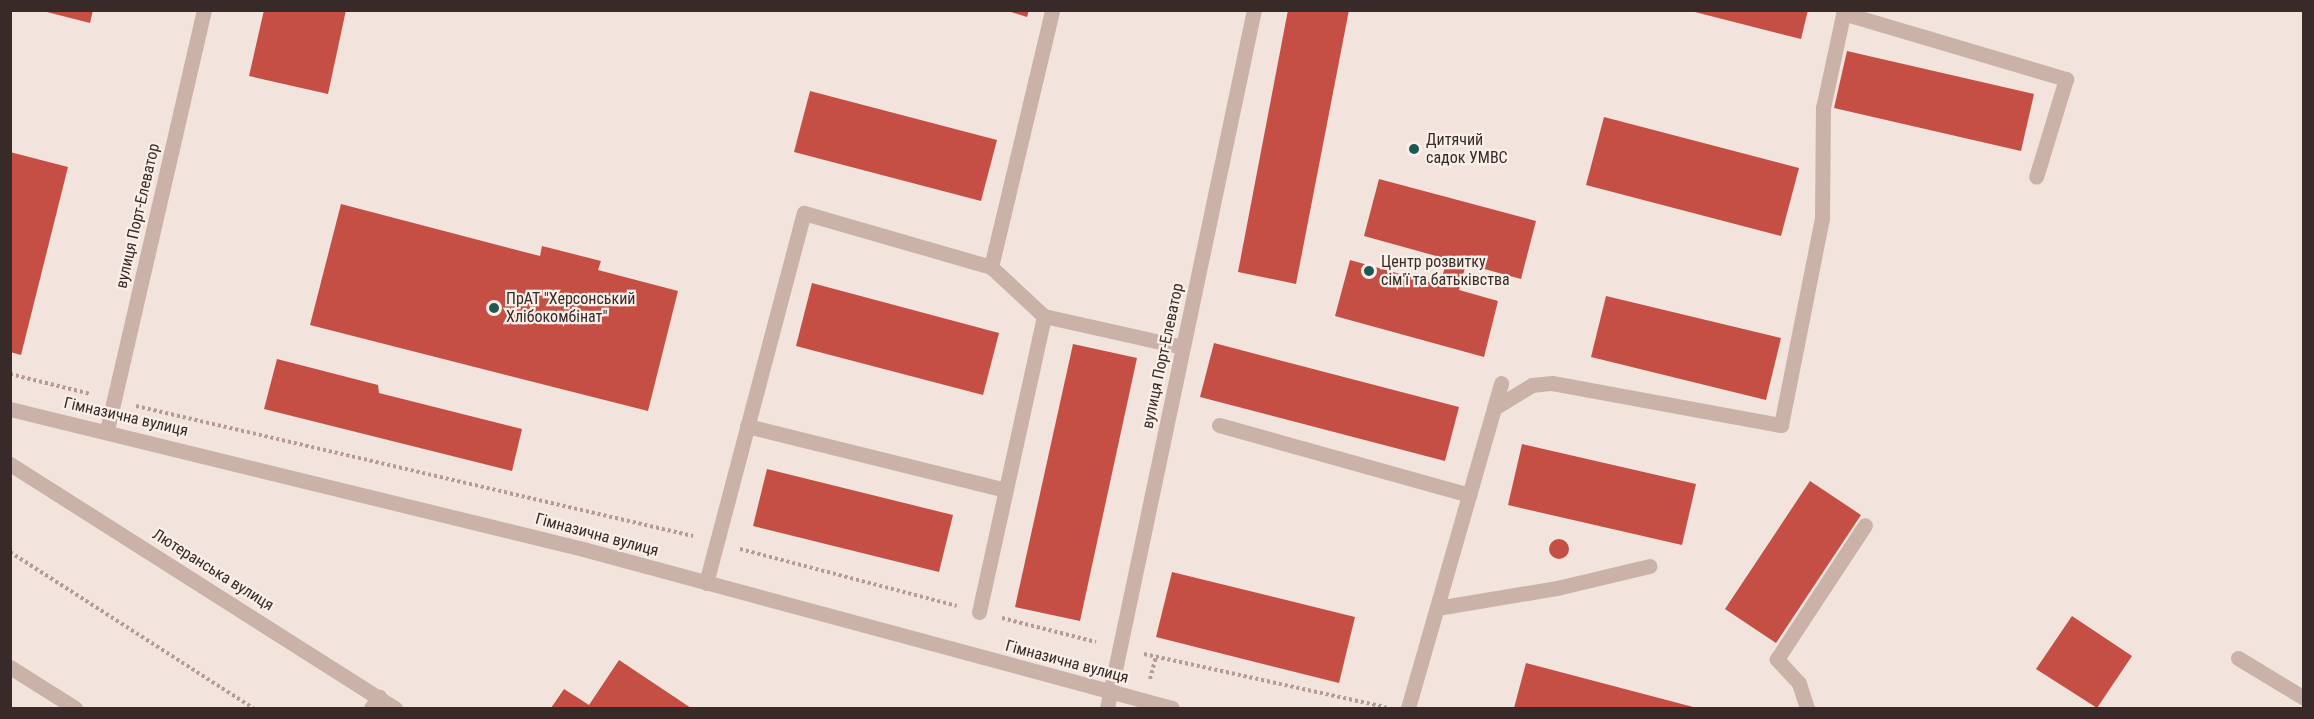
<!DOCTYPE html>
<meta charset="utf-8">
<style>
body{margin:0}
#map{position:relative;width:2314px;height:719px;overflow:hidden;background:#f2e4dc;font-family:"Roboto Condensed",sans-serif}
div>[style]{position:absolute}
.building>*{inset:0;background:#c64f45}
.round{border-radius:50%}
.path>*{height:4px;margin-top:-2px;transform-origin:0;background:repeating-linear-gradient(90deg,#b69b92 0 3px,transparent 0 6px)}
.service>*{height:15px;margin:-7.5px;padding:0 7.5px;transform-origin:7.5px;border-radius:7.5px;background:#cab2a8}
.minor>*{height:15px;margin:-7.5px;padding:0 7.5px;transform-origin:7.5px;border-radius:7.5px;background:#cab2a8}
.tertiary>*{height:15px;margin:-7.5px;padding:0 7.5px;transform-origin:7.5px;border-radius:7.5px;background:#cab2a8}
.dots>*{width:16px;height:16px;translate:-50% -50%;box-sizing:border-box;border:3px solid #faefe8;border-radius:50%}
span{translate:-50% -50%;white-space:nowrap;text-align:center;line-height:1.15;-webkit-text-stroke:4.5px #faefe8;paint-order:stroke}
.poi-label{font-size:16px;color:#372a28}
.left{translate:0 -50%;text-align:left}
.street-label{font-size:16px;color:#372a28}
.frame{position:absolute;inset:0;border:12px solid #372a28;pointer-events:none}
</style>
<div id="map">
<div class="building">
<div style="clip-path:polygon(39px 10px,93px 10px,90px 23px)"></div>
<div style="clip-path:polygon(264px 10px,346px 10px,328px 94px,249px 76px)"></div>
<div style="clip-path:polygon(1005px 10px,1029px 10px,1027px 17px)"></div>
<div style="clip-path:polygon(1288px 10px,1349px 10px,1296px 284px,1238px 272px)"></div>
<div style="clip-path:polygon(1687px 10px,1808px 10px,1801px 39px)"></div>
<div style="clip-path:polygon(1847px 51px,2034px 94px,2021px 151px,1834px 108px)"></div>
<div style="clip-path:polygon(810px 91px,997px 140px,981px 201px,794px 152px)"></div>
<div style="clip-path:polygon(1604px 117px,1799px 168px,1781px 236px,1586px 185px)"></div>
<div style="clip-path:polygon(10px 152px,68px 167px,21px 355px,10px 352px)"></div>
<div style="clip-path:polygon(1379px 179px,1536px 221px,1521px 279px,1466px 264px,1459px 290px,1498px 301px,1484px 357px,1335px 316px,1350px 260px,1440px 285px,1447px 259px,1364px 236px)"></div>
<div style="clip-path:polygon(341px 204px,540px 256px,542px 246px,601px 261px,598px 270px,678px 291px,648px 411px,310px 325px)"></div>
<div style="clip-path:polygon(812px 283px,999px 333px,983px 395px,796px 346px)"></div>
<div style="clip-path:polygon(1606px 296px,1781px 338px,1766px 400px,1591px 357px)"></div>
<div style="clip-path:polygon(1214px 343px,1459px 407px,1445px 461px,1200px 397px)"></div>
<div style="clip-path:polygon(1073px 344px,1137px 358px,1080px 621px,1015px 607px)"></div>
<div style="clip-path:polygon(277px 359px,378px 385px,379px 393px,522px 429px,512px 471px,264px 409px)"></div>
<div style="clip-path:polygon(1522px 444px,1696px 484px,1682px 545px,1508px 505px)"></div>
<div style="clip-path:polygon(767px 469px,953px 515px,939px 572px,753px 526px)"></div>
<div style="clip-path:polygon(1810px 481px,1861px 515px,1776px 643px,1725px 609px)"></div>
<div class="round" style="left:1549px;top:539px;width:20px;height:20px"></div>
<div style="clip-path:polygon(1172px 572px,1355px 617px,1339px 683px,1156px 637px)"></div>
<div style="clip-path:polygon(2072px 616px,2132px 656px,2097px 708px,2036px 669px)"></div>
<div style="clip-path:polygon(619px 660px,691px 708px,551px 708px,564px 689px,589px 705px)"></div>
<div style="clip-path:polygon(1526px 663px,1697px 708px,1514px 708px)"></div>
</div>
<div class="path">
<div style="left:10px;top:374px;width:83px;rotate:13.9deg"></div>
<div style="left:136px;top:406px;width:572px;rotate:13.14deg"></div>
<div style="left:740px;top:549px;width:224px;rotate:14.7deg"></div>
<div style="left:10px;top:552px;width:289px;rotate:32.7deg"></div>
<div style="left:1002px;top:618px;width:97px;rotate:14.3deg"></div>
<div style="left:1144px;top:654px;width:248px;rotate:12.4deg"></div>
<div style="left:1150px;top:679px;width:24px;rotate:-75deg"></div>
</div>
<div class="service">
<div style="left:1843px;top:13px;width:233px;rotate:16.5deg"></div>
<div style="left:2066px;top:79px;width:102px;rotate:107deg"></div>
<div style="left:991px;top:267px;width:264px;rotate:-76.6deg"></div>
<div style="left:1494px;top:408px;width:44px;rotate:-31.2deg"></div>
<div style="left:1532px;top:385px;width:20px;rotate:-6deg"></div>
<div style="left:1552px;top:383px;width:233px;rotate:10.4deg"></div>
<div style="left:1781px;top:425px;width:212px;rotate:-78.8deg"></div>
<div style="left:1822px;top:217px;width:109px;rotate:-89.5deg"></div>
<div style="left:1823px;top:108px;width:100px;rotate:-77.9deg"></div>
<div style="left:1219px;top:425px;width:260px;rotate:15.6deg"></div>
<div style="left:747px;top:426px;width:266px;rotate:13.9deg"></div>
<div style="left:706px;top:583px;width:383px;rotate:-75.2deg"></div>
<div style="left:804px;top:213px;width:195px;rotate:16.1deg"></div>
<div style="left:991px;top:267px;width:72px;rotate:42.8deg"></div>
<div style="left:1044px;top:316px;width:142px;rotate:12.6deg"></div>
<div style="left:1437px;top:608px;width:122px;rotate:-9.5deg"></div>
<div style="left:1557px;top:588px;width:95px;rotate:-13.4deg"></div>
<div style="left:979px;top:612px;width:303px;rotate:-77.6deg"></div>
<div style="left:10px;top:667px;width:77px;rotate:32.2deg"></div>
<div style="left:371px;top:708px;width:14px;rotate:-54deg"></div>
<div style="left:1408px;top:708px;width:338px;rotate:-74deg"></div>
<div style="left:1807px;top:708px;width:26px;rotate:-108deg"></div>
<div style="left:1799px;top:683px;width:33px;rotate:-133deg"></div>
<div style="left:1777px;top:659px;width:160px;rotate:-56.7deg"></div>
</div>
<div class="minor">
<div style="left:107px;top:430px;width:431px;rotate:-77deg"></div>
<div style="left:10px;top:464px;width:456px;rotate:32.4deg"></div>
<div style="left:2238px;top:658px;width:77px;rotate:31.2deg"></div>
<div style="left:1107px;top:708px;width:713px;rotate:-78.11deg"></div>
</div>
<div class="tertiary">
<div style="left:10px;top:409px;width:590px;rotate:13.73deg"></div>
<div style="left:583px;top:549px;width:610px;rotate:15.11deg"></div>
</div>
<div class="dots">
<div style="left:1414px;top:149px;background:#1d5953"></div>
<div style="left:1369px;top:271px;background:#1d5953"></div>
<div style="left:494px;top:308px;background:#1d5953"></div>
</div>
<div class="poi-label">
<span class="left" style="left:1426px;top:149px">Дитячий<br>садок УМВС</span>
<span class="left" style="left:1381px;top:271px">Центр розвитку<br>сім'ї та батьківства</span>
<span class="left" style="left:506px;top:308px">ПрАТ "Херсонський<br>Хлібокомбінат"</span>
</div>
<div class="street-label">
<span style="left:138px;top:216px;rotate:-77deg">вулиця Порт-Елеватор</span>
<span style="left:1163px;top:356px;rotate:-78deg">вулиця Порт-Елеватор</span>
<span style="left:126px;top:417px;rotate:13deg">Гімназична вулиця</span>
<span style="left:597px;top:535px;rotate:15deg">Гімназична вулиця</span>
<span style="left:213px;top:570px;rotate:32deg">Лютеранська вулиця</span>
<span style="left:1067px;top:662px;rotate:15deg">Гімназична вулиця</span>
</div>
<div class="frame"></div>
</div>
